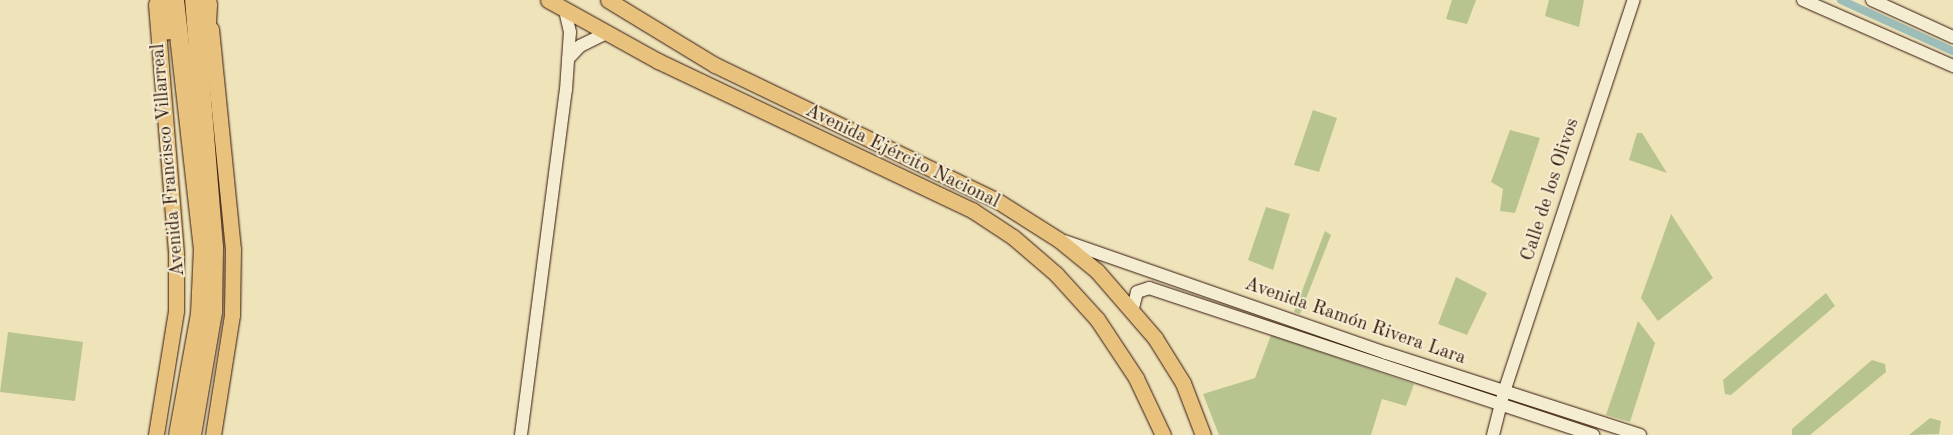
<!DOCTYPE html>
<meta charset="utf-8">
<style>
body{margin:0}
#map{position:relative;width:1953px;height:435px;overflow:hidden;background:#efe3ba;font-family:"Old Standard TT",serif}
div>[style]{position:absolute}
.green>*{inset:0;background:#b8c490}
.canal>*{height:8px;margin:-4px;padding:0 4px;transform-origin:4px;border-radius:4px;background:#9cbdb8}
.roads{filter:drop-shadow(0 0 1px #32150a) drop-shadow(0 0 1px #32150a)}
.secondary>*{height:12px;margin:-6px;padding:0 6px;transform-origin:6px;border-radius:6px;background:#f5edd2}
.primary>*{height:15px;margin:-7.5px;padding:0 7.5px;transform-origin:7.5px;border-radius:7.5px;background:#e8c27d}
.highway>*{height:18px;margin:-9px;padding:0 9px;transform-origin:9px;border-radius:9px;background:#e8c27d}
span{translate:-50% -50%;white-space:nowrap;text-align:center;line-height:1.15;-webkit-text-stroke:4px #f5edd2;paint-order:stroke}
.street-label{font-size:19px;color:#32150a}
</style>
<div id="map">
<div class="green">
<div style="clip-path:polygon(1452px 0,1476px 0,1467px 24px,1446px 19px)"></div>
<div style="clip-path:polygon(1549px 0,1584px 0,1579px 27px,1545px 16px)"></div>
<div style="clip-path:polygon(1313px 110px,1337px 118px,1319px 172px,1294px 165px)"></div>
<div style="clip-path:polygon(1510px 130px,1540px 138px,1515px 213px,1500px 211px,1503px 189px,1491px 182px)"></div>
<div style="clip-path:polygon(1637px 133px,1642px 133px,1667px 173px,1629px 160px)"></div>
<div style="clip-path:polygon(1266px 207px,1290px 214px,1273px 270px,1248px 260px)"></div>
<div style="clip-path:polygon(1671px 214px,1713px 278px,1658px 321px,1641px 298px)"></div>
<div style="clip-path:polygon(1325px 231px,1331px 235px,1300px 314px,1294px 312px)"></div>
<div style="clip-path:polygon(1456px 277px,1487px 293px,1467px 335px,1438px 324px)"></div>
<div style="clip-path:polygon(1826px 293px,1835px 306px,1731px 395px,1725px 394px,1723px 380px)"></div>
<div style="clip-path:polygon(1638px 321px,1655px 343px,1630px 422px,1606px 415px)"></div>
<div style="clip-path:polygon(8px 332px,83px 342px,75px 401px,0 392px)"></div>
<div style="clip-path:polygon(1271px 335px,1414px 384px,1406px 406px,1382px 399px,1371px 435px,1219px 435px,1203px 394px,1255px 378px)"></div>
<div style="clip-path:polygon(1872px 360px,1885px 364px,1886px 372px,1810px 435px,1792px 435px,1792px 429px)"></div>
<div style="clip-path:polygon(1930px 418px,1941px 421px,1939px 434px,1909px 435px)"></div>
</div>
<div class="canal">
<div style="left:1841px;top:0;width:123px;rotate:24.5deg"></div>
</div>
<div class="roads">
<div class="secondary">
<div style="left:1803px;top:0;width:164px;rotate:23.7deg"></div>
<div style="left:1872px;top:0;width:89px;rotate:24.6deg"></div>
<div style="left:568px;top:59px;width:18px;rotate:-47deg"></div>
<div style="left:580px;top:46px;width:28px;rotate:-26deg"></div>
<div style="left:1064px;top:241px;width:341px;rotate:19.2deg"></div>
<div style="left:1386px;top:353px;width:267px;rotate:17.9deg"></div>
<div style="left:1133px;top:308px;width:16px;rotate:-76deg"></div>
<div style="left:1137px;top:292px;width:13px;rotate:-18deg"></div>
<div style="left:1149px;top:288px;width:468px;rotate:18.3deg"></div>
<div style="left:521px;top:435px;width:348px;rotate:-82.6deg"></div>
<div style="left:566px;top:90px;width:58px;rotate:-86.1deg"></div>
<div style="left:570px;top:32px;width:22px;rotate:-103deg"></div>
<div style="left:1493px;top:435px;width:44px;rotate:-75.7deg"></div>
<div style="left:1504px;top:392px;width:413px;rotate:-71.7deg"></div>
</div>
<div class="primary">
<div style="left:548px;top:0;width:126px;rotate:29deg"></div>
<div style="left:658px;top:61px;width:348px;rotate:25.4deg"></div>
<div style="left:972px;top:210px;width:49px;rotate:33.4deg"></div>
<div style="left:1013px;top:237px;width:57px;rotate:40.7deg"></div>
<div style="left:1056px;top:274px;width:61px;rotate:47.7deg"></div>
<div style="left:1097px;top:319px;width:71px;rotate:56.5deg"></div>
<div style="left:1136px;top:378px;width:63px;rotate:64.7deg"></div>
<div style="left:608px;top:0;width:125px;rotate:31.3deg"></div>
<div style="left:715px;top:65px;width:312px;rotate:25.7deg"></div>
<div style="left:996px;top:200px;width:75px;rotate:32.4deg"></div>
<div style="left:1059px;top:240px;width:49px;rotate:39.2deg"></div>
<div style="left:1097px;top:271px;width:89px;rotate:49.1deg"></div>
<div style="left:1155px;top:338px;width:53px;rotate:58.1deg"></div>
<div style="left:1183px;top:383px;width:56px;rotate:69deg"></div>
<div style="left:156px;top:4px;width:251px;rotate:85.4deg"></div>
<div style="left:176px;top:254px;width:57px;rotate:90deg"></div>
<div style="left:176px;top:311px;width:126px;rotate:99.2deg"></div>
<div style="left:211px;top:29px;width:221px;rotate:84.3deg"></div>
<div style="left:233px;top:249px;width:66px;rotate:90.9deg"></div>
<div style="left:232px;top:315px;width:121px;rotate:99deg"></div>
</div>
<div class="highway">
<div style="left:162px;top:0;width:31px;rotate:79deg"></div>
<div style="left:175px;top:0;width:250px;rotate:83.6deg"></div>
<div style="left:203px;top:248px;width:66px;rotate:92.6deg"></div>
<div style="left:200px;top:314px;width:123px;rotate:100.3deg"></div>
<div style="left:206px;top:43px;width:39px;rotate:-87deg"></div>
<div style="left:192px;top:435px;width:125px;rotate:-80.3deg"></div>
<div style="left:213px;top:312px;width:65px;rotate:-89.1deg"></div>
<div style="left:214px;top:247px;width:248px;rotate:-94.6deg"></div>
</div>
</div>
<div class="street-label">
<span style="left:902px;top:157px;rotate:26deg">Avenida Ejército Nacional</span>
<span style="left:169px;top:160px;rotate:-95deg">Avenida Francisco Villarreal</span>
<span style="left:1551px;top:190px;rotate:-72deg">Calle de los Olivos</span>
<span style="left:1355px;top:322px;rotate:19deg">Avenida Ramón Rivera Lara</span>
</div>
</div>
